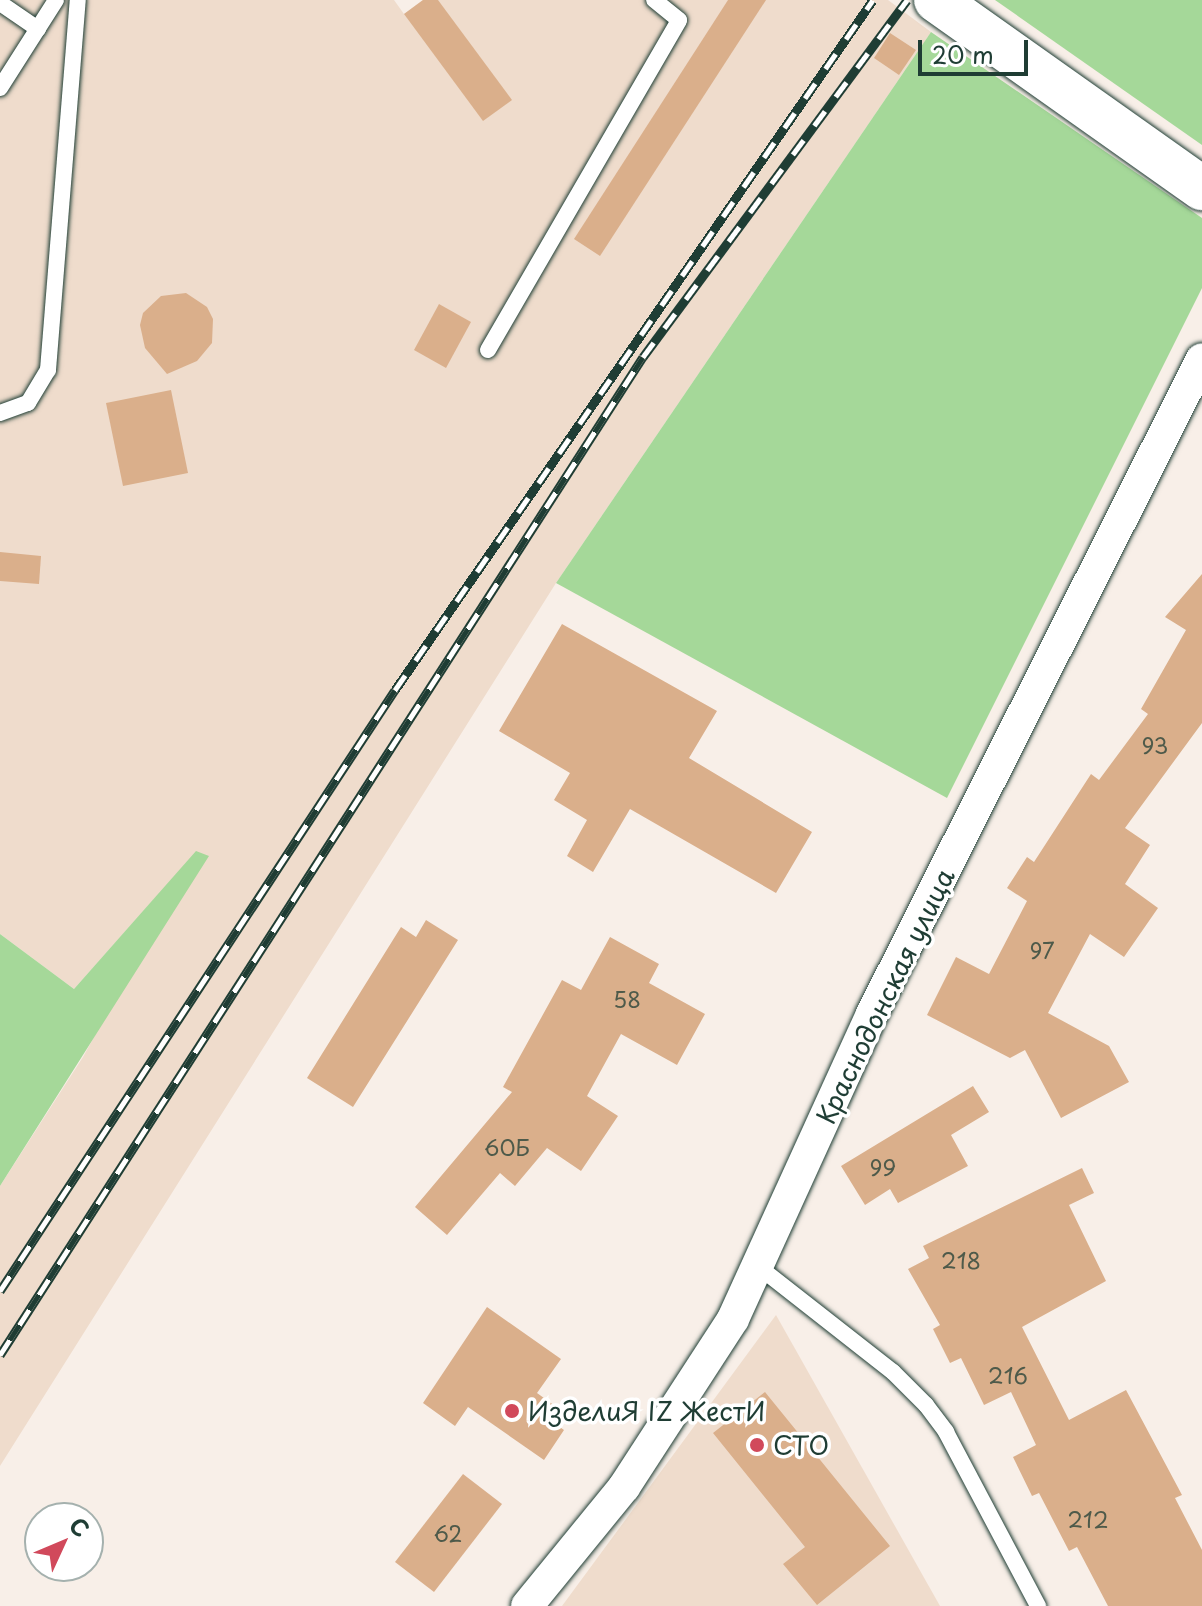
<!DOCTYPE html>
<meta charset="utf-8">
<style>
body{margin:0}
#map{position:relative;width:1202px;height:1606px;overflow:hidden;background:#f8efe8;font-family:"Playpen Sans",sans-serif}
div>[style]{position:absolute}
.built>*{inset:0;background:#efdccc}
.green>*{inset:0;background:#a5d899}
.building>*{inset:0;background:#daaf8b}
.roads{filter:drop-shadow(0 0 2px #1f3d34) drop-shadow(0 0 2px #1f3d34)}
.lane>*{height:16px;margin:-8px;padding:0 8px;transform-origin:8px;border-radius:8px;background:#fff}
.street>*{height:32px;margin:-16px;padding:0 16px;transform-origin:16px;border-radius:16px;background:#fff}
.secondary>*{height:44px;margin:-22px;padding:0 22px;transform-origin:22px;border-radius:22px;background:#fff}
.rail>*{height:9px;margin-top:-4.5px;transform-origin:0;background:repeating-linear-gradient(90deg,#fff 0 18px,#1f3d34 0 36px);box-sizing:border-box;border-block:2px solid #1f3d34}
.dots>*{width:22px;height:22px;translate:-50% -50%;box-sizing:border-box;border:4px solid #fff;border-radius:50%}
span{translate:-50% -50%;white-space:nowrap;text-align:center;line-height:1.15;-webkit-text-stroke:7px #fff;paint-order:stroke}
.number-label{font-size:22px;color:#4e5a4a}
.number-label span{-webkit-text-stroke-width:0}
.street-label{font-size:26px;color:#1f3d34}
.poi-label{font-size:26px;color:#1f3d34}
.left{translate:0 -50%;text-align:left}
.north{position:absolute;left:24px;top:1502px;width:80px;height:80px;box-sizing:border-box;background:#fff;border:2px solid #a5b1ae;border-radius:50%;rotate:46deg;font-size:22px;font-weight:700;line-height:32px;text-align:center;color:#1f3d34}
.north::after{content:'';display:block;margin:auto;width:28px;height:36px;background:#d1495b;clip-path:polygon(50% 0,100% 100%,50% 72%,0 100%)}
.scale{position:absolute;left:918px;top:40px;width:110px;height:36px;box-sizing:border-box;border:4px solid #1f3d34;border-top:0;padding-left:10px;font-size:24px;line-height:28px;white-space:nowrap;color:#1f3d34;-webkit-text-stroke:6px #fff;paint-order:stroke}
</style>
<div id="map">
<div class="built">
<div style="clip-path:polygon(0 0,394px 0,404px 14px,423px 0,888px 0,931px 32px,556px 583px,0 1466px,0 1186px,83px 1057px,196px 852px,74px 989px,0 934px)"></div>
<div style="clip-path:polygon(776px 1315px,940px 1606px,562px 1606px)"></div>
</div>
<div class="green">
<div style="clip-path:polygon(995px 0,1202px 0,1202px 145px)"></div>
<div style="clip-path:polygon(931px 32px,1202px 218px,1202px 288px,947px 798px,556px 583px)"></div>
<div style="clip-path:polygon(196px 851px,209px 856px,0 1186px,0 934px,74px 989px)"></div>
</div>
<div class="building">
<div style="clip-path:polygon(423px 0,438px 0,512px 100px,483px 121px,404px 14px)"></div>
<div style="clip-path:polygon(728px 0,766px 0,600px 256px,574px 239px)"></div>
<div style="clip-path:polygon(890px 33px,916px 50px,899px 75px,874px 58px)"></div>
<div style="clip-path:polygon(186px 293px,207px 307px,213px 319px,212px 343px,197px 361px,167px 374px,145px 348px,140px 325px,143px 313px,161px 296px)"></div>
<div style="clip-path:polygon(439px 304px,471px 322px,446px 368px,414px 350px)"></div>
<div style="clip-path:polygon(171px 390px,188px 473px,123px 486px,106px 403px)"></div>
<div style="clip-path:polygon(0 552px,41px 556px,39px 584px,0 581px)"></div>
<div style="clip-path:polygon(1202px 574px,1202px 723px,1125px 828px,1150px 845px,1125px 884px,1158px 908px,1124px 957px,1090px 934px,1048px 1013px,1109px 1046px,1129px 1082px,1061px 1118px,1025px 1050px,1010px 1058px,927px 1015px,956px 957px,989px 974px,1027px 901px,1007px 888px,1027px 857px,1034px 862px,1091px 774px,1099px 780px,1148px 714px,1141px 709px,1186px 630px,1165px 617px)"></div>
<div style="clip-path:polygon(562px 624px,717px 711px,689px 758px,812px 832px,776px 893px,630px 809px,593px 872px,567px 856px,587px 820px,554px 800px,570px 773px,499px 731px)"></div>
<div style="clip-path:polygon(426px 920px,458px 940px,353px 1107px,307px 1078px,401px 927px,416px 937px)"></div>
<div style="clip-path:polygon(610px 937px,659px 964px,649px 983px,705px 1014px,677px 1065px,621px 1034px,587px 1096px,618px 1116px,581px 1171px,547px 1148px,515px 1186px,500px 1173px,447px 1235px,415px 1207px,512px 1092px,503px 1087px,562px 980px,581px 990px)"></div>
<div style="clip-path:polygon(973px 1086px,989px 1112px,951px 1135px,968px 1166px,898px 1203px,890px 1189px,865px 1205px,841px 1166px)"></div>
<div style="clip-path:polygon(1082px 1168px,1094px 1193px,1069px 1205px,1106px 1281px,1022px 1327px,1069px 1420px,1126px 1390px,1182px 1495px,1175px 1498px,1202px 1550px,1202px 1606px,1108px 1606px,1077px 1547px,1069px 1551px,1039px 1493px,1032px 1496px,1013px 1457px,1036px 1445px,1011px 1392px,984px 1405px,961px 1358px,950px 1363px,933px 1329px,940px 1325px,908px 1269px,929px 1258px,923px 1246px)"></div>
<div style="clip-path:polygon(487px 1307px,561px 1359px,537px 1393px,555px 1406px,547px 1418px,564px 1430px,544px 1460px,468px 1407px,455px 1426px,423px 1403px)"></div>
<div style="clip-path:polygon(765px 1392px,890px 1546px,817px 1605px,783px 1564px,805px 1547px,713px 1433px)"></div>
<div style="clip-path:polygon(463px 1474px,502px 1504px,434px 1592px,395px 1562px)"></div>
</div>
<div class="roads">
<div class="lane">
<div style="left:0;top:3px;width:46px;rotate:34.4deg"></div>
<div style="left:0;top:88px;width:104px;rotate:-57.5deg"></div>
<div style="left:488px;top:350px;width:381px;rotate:-59.9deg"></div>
<div style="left:679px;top:20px;width:32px;rotate:-141deg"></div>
<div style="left:0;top:413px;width:30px;rotate:-20deg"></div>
<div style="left:28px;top:403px;width:39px;rotate:-59deg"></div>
<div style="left:48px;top:370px;width:371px;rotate:-85.4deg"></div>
<div style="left:759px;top:1267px;width:170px;rotate:38.1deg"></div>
<div style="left:893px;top:1372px;width:47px;rotate:45deg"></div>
<div style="left:926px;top:1405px;width:34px;rotate:53deg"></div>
<div style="left:946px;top:1432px;width:197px;rotate:62.1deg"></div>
</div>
<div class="street">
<div style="left:527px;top:1606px;width:154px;rotate:-50.8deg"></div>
<div style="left:624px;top:1487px;width:200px;rotate:-57deg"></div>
<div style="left:733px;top:1319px;width:335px;rotate:-65.5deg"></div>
<div style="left:872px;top:1014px;width:733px;rotate:-63.26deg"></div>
</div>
<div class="secondary">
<div style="left:936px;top:0;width:326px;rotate:35.3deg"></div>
</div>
</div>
<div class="rail">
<div style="left:0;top:1291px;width:719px;rotate:-56.69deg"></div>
<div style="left:395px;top:690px;width:839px;rotate:-55.29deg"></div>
<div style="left:0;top:1355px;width:1187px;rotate:-57.21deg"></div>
<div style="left:643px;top:357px;width:444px;rotate:-53.5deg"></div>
</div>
<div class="dots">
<div style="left:512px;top:1411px;background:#d1495b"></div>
<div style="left:757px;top:1445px;background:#d1495b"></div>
</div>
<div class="number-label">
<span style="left:1155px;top:745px">93</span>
<span style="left:1042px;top:950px">97</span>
<span style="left:627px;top:999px">58</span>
<span style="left:507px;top:1147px">60Б</span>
<span style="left:883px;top:1167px">99</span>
<span style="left:961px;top:1260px">218</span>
<span style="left:1008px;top:1375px">216</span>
<span style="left:1088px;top:1519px">212</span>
<span style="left:448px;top:1533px">62</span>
</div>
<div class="street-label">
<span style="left:885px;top:996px;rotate:-64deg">Краснодонская улица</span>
</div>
<div class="poi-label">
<span class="left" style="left:528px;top:1411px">ИзделиЯ IZ ЖестИ</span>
<span class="left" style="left:773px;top:1445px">СТО</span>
</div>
<div class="north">С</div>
<div class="scale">20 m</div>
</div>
